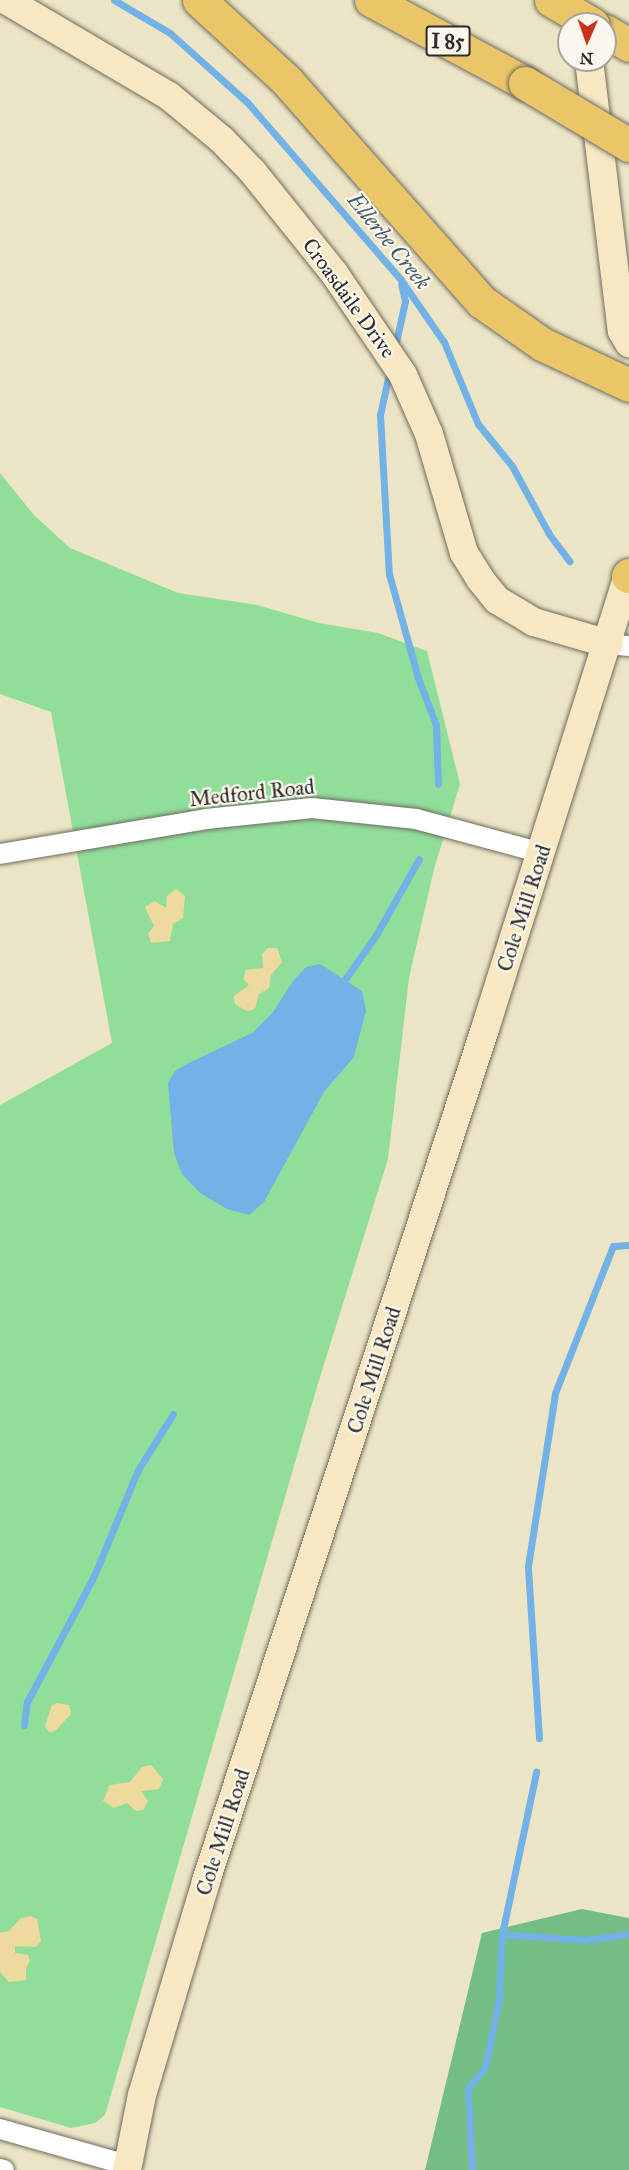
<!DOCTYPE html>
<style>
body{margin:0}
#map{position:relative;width:629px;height:2170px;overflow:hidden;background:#ece5c5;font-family:"IM FELL Great Primer",serif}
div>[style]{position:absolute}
.green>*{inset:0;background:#91de9b}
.forest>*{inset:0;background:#74bd83}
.sand>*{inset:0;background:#eeda9e}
.water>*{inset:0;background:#72b2e6}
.stream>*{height:7px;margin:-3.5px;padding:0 3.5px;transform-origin:3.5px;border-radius:3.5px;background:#72b2e6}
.roads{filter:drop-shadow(0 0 2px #6f6c61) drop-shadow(0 0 2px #6f6c61)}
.street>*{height:20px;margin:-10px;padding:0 10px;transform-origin:10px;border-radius:10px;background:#fff}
.secondary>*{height:28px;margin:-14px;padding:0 14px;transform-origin:14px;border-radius:14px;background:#f7e8c3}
.highway>*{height:33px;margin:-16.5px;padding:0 16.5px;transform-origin:16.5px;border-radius:16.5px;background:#ebc669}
.bridges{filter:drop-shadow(0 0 2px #6f6c61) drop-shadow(0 0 2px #6f6c61)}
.highway-bridge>*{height:33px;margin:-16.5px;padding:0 16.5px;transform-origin:16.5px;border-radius:16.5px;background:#ebc669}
span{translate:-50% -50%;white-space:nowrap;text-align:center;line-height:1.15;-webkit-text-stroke:4.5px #fbf7ec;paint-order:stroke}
.shield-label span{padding:2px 4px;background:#fbf7ec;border:2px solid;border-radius:4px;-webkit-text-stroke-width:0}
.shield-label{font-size:20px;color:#2b2b2b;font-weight:700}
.street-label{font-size:21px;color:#2b2b2b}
.water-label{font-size:22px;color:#445a6c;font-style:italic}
.north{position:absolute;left:557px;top:12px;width:60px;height:60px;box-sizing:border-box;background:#fbf7ec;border:2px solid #a8a59f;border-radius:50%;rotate:182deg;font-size:16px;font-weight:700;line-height:24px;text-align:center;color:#2b2b2b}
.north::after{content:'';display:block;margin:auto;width:21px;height:27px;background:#c8321e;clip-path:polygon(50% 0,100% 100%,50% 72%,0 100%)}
</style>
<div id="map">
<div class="green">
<div style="clip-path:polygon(0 473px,34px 515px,70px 548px,178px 593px,257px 605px,319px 623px,378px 633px,427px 651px,460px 784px,434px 869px,409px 978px,388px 1159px,317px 1387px,105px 2115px,95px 2123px,71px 2128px,0 2107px,0 1105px,112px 1043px,51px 712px,0 694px)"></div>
</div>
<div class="forest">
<div style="clip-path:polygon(582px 1909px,629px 1918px,629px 2170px,425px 2170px,482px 1933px)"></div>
</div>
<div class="sand">
<div style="clip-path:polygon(176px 889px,185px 896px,183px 918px,173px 924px,170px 941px,151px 943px,148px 934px,154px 926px,145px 907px,155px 901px,166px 908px,167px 896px)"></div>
<div style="clip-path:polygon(268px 948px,277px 948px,282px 962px,271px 975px,269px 988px,259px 994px,255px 1009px,247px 1011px,235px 1004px,234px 996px,249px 985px,243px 979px,246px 970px,263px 968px,262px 954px)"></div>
<div style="clip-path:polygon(57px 1703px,69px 1705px,71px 1714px,55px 1731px,49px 1732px,45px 1726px,52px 1705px)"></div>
<div style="clip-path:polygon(151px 1765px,163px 1779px,159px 1789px,141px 1791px,148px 1801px,143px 1810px,136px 1811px,127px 1803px,114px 1808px,103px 1801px,110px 1785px,130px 1782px,142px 1767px)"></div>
<div style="clip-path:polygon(31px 1916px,37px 1919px,41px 1941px,36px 1947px,15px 1946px,15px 1953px,28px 1955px,30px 1961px,26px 1968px,26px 1980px,9px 1982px,0 1972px,0 1933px,9px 1931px,21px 1918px)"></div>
</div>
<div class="water">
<div style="clip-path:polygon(320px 964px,362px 991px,366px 1011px,354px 1057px,324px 1092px,264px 1202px,249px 1215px,227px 1209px,200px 1193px,182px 1174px,174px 1153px,168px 1083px,175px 1071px,189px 1063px,252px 1033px,273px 1012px,293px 981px,306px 967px)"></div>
</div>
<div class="stream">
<div style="left:114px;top:0;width:65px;rotate:30.5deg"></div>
<div style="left:170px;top:33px;width:103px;rotate:41.9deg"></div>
<div style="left:247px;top:102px;width:235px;rotate:49.1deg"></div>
<div style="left:401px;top:280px;width:75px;rotate:55.3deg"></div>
<div style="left:444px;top:342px;width:89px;rotate:67.5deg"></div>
<div style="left:478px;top:424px;width:54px;rotate:51deg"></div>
<div style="left:512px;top:466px;width:77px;rotate:61.4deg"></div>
<div style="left:549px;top:534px;width:34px;rotate:53deg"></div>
<div style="left:395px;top:347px;width:47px;rotate:-77.7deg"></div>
<div style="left:405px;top:301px;width:17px;rotate:-103deg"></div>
<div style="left:390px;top:369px;width:47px;rotate:102.3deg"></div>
<div style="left:380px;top:415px;width:159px;rotate:86.8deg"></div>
<div style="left:389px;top:574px;width:108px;rotate:74.4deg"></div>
<div style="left:418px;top:678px;width:50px;rotate:69deg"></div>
<div style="left:436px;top:725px;width:59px;rotate:88.1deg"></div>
<div style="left:341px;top:985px;width:61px;rotate:-55deg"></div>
<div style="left:376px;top:935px;width:87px;rotate:-60.5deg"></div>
<div style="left:24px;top:1725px;width:23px;rotate:-83deg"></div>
<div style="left:27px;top:1702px;width:143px;rotate:-62deg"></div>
<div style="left:94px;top:1576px;width:115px;rotate:-67.5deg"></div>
<div style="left:138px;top:1470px;width:66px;rotate:-58deg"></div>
<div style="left:539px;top:1738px;width:172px;rotate:-93.7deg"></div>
<div style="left:528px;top:1566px;width:175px;rotate:-81.1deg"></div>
<div style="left:555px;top:1393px;width:158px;rotate:-68.5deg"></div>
<div style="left:613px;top:1246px;width:16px;rotate:-4deg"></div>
<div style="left:502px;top:1934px;width:83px;rotate:4.1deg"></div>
<div style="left:585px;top:1940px;width:44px;rotate:-7.8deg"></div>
<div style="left:472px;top:2170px;width:81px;rotate:-92.8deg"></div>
<div style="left:468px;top:2089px;width:28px;rotate:-52deg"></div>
<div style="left:485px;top:2067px;width:69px;rotate:-78.4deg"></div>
<div style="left:499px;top:1999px;width:65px;rotate:-87.4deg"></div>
<div style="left:502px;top:1934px;width:166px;rotate:-78.1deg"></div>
</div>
<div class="roads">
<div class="street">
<div style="left:609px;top:644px;width:20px;rotate:6deg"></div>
<div style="left:0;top:854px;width:209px;rotate:-9.6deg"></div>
<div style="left:206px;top:819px;width:107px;rotate:-5.9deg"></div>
<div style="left:312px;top:808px;width:105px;rotate:6deg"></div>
<div style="left:416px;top:819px;width:131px;rotate:15.1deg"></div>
<div style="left:0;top:2129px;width:132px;rotate:15.8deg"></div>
<div style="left:0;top:2169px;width:4px;rotate:14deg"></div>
</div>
<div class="secondary">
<div style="left:6px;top:0;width:189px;rotate:30.5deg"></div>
<div style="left:169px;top:96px;width:69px;rotate:39.7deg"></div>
<div style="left:222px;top:140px;width:43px;rotate:45.9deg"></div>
<div style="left:252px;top:171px;width:131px;rotate:51.2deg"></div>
<div style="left:334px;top:273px;width:123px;rotate:55.9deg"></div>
<div style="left:403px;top:375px;width:64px;rotate:66.2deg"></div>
<div style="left:429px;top:434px;width:124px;rotate:73.6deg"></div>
<div style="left:464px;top:553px;width:31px;rotate:58deg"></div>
<div style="left:480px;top:579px;width:27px;rotate:51deg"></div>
<div style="left:497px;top:600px;width:43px;rotate:30.7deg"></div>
<div style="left:534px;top:622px;width:78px;rotate:16.3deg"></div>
<div style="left:589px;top:60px;width:273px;rotate:83.1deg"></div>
<div style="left:622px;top:331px;width:14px;rotate:60deg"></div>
<div style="left:127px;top:2170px;width:76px;rotate:-78.7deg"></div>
<div style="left:142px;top:2095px;width:223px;rotate:-73.3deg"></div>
<div style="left:206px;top:1881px;width:893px;rotate:-71.87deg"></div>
<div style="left:484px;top:1032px;width:481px;rotate:-72.5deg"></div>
</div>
<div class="highway">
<div style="left:199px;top:0;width:120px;rotate:42.6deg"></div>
<div style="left:287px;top:81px;width:295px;rotate:48.6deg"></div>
<div style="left:482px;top:302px;width:73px;rotate:35deg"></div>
<div style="left:542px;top:344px;width:96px;rotate:25.2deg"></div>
<div style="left:371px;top:0;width:175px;rotate:28.3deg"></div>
<div style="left:605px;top:31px;width:28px;rotate:30deg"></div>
<div style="left:628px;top:576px;width:1px;rotate:-45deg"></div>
</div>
</div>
<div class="bridges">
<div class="highway-bridge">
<div style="left:551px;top:0;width:48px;rotate:30.3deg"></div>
<div style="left:525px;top:83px;width:121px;rotate:30.8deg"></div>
</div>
</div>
<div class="shield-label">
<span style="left:448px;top:41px">I 85</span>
</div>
<div class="street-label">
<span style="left:349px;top:298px;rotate:54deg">Croasdaile Drive</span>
<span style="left:252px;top:793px;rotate:-6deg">Medford Road</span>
<span style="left:524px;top:908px;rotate:-72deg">Cole Mill Road</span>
<span style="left:374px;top:1370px;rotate:-72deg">Cole Mill Road</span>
<span style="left:223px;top:1832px;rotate:-72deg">Cole Mill Road</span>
</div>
<div class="water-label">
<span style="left:389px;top:241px;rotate:51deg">Ellerbe Creek</span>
</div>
<div class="north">N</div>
</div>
